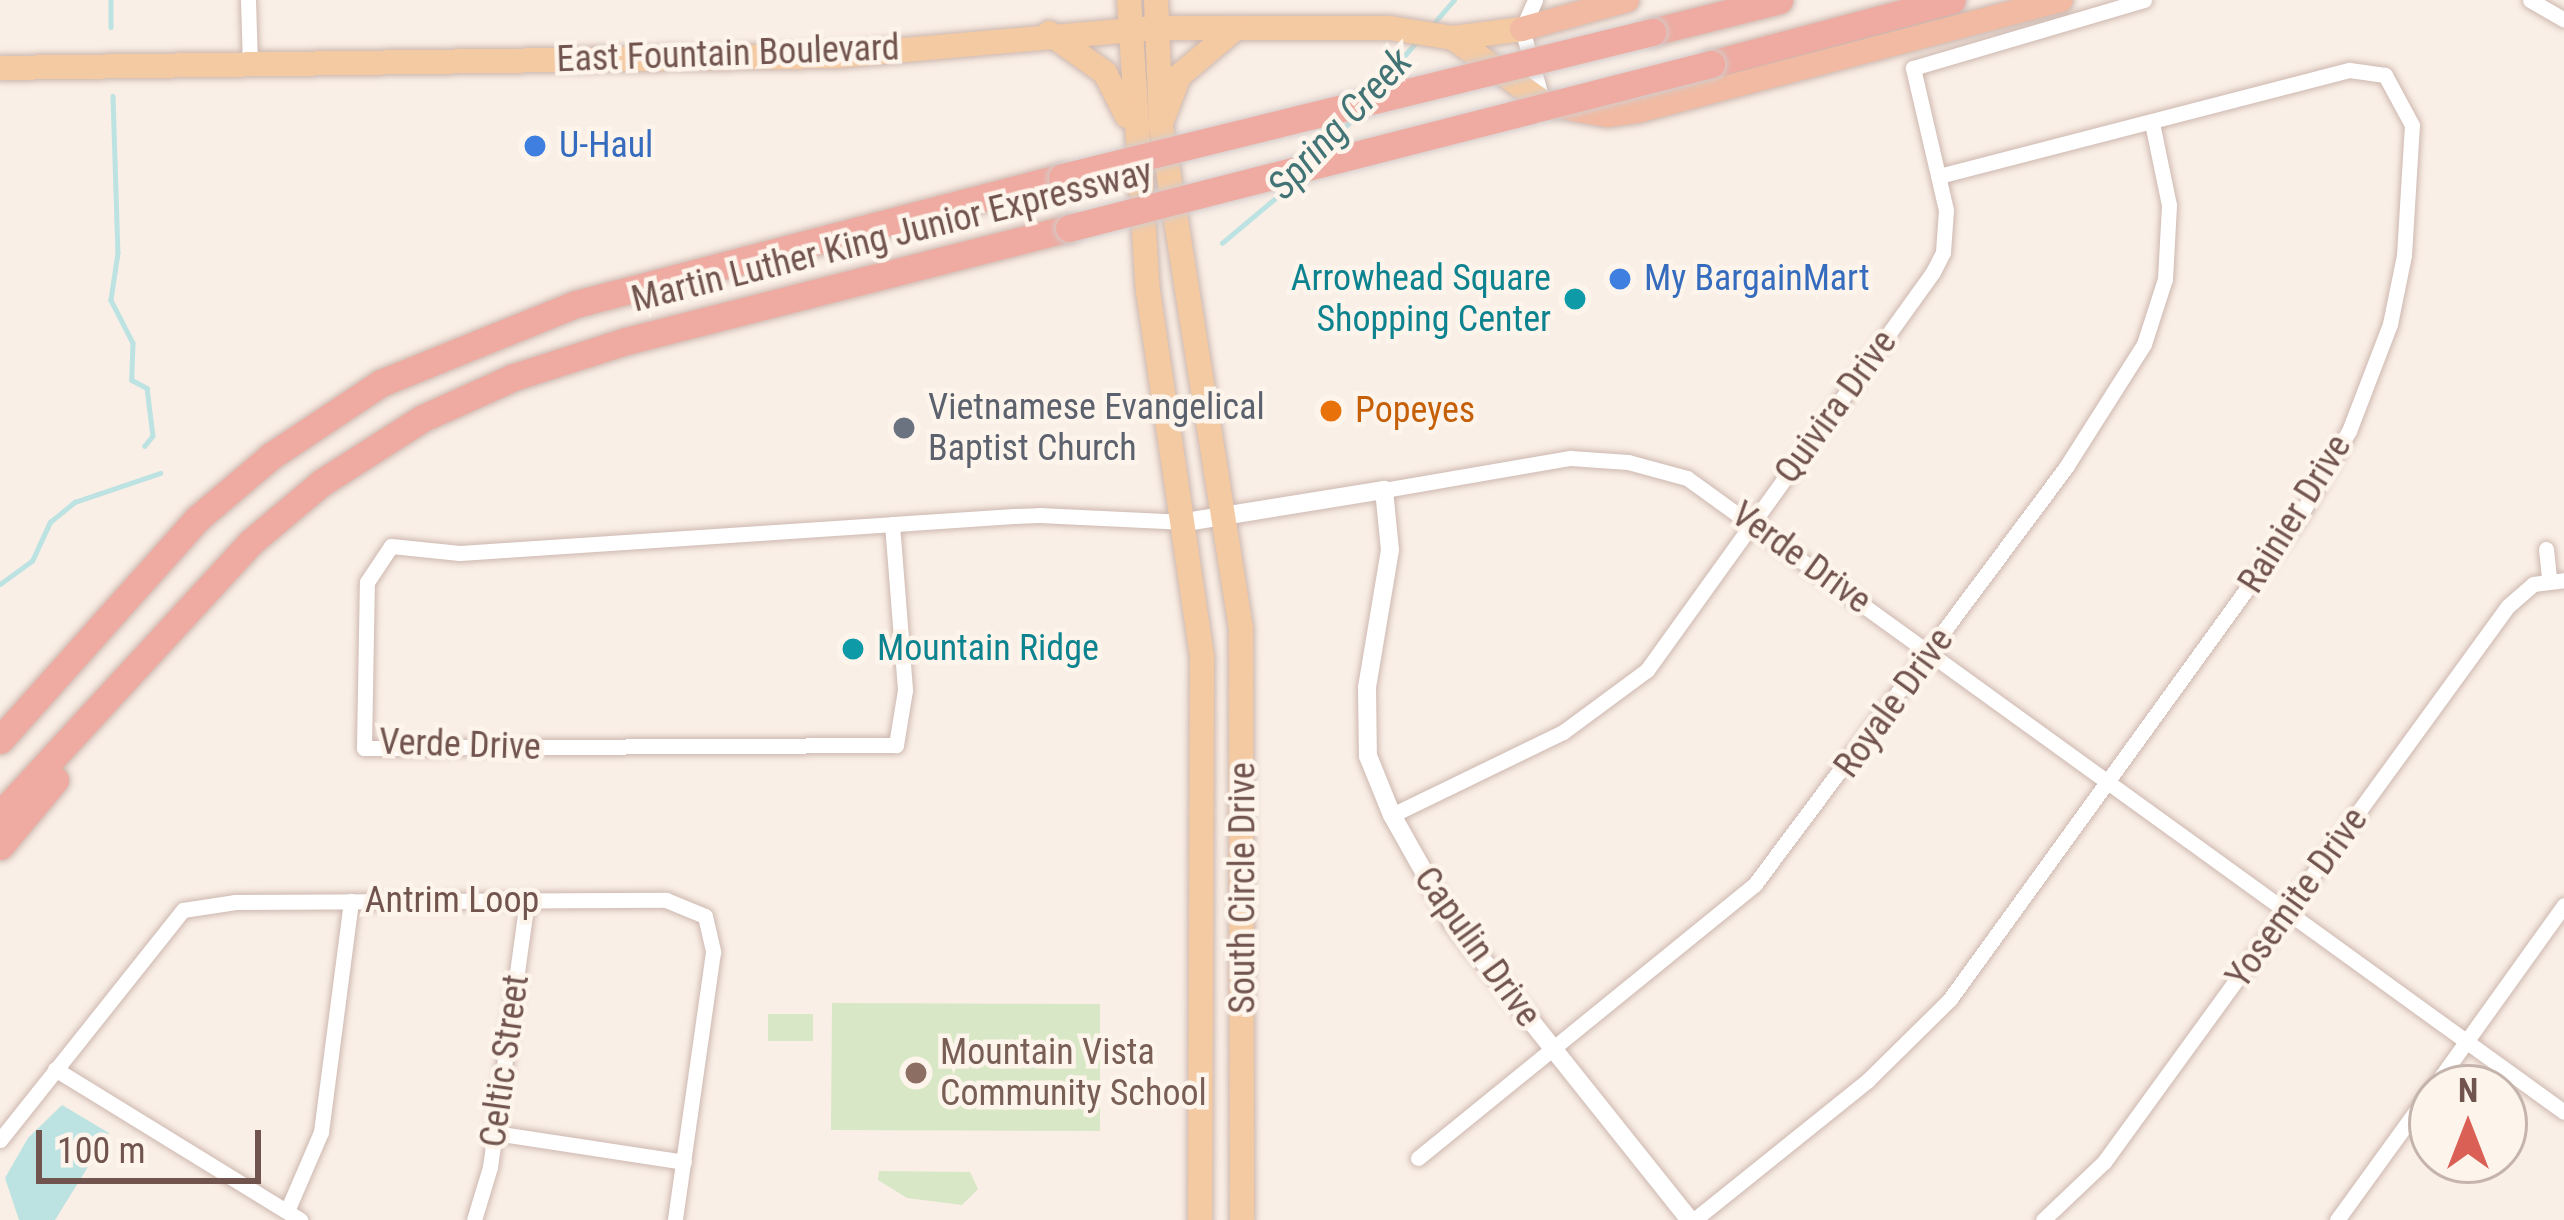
<!DOCTYPE html>
<style>
body{margin:0}
#map{position:relative;width:2564px;height:1220px;overflow:hidden;background:#faefe6;font-family:"Roboto Condensed",sans-serif}
div>[style]{position:absolute}
.green>*{inset:0;background:#d8e7c5}
.water>*{inset:0;background:#bce2e2}
.stream>*{height:4.5px;margin:-2.25px;padding:0 2.25px;transform-origin:2.25px;border-radius:2.25px;background:#bce2e2}
.roads{filter:drop-shadow(0 0 3px #cdb8b0) drop-shadow(0 0 3px #cdb8b0)}
.minor>*{height:15px;margin:-7.5px;padding:0 7.5px;transform-origin:7.5px;border-radius:7.5px;background:#fff}
.tertiary>*{height:18px;margin:-9px;padding:0 9px;transform-origin:9px;border-radius:9px;background:#fff}
.primary>*{height:24px;margin:-12px;padding:0 12px;transform-origin:12px;border-radius:12px;background:#f4caa3}
.trunk>*{height:24px;margin:-12px;padding:0 12px;transform-origin:12px;border-radius:12px;background:#f2baa2}
.motorway>*{height:27px;margin:-13.5px;padding:0 13.5px;transform-origin:13.5px;border-radius:13.5px;background:#efaba1}
.bridges{filter:drop-shadow(0 0 3px #d4ccca) drop-shadow(0 0 3px #d4ccca)}
.motorway-bridge>*{height:27px;margin:-13.5px;padding:0 13.5px;transform-origin:13.5px;border-radius:13.5px;background:#efaba1}
.dots>*{width:33px;height:33px;translate:-50% -50%;box-sizing:border-box;border:6px solid #fdf4eb;border-radius:50%}
span{translate:-50% -50%;white-space:nowrap;text-align:center;line-height:1.15;-webkit-text-stroke:9px #fdf4eb;paint-order:stroke}
.street-label{font-size:36px;color:#71544d}
.shop-label{font-size:36px;color:#366cbe}
.left{translate:0 -50%;text-align:left}
.culture-label{font-size:36px;color:#0d838f}
.right{translate:-100% -50%;text-align:right}
.worship-label{font-size:36px;color:#5b616d}
.food-label{font-size:36px;color:#c56008}
.education-label{font-size:36px;color:#785e54}
.water-label{font-size:39px;color:#427476;font-style:italic}
.north{position:absolute;left:2408px;top:1064px;width:120px;height:120px;box-sizing:border-box;background:#fdf4eb;border:3px solid #c5b4ac;border-radius:50%;rotate:0deg;font-size:33px;font-weight:700;line-height:48px;text-align:center;color:#71544d}
.north::after{content:'';display:block;margin:auto;width:42px;height:54px;background:#da5f55;clip-path:polygon(50% 0,100% 100%,50% 72%,0 100%)}
.scale{position:absolute;left:36px;top:1130px;width:225px;height:54px;box-sizing:border-box;border:6px solid #71544d;border-top:0;padding-left:15px;font-size:36px;line-height:42px;white-space:nowrap;color:#71544d;-webkit-text-stroke:9px #fdf4eb;paint-order:stroke}
</style>
<div id="map">
<div class="green">
<div style="clip-path:polygon(832px 1003px,1100px 1004px,1100px 1131px,831px 1130px)"></div>
<div style="clip-path:polygon(768px 1014px,813px 1014px,813px 1041px,768px 1041px)"></div>
<div style="clip-path:polygon(879px 1171px,970px 1172px,978px 1189px,962px 1205px,907px 1198px,878px 1180px)"></div>
</div>
<div class="water">
<div style="clip-path:polygon(62px 1105px,109px 1133px,55px 1220px,19px 1220px,5px 1178px,28px 1138px)"></div>
</div>
<div class="stream">
<div style="left:111px;top:0;width:27px;rotate:90deg"></div>
<div style="left:1434px;top:23px;width:30px;rotate:-49deg"></div>
<div style="left:1378px;top:86px;width:61px;rotate:-49deg"></div>
<div style="left:113px;top:96px;width:157px;rotate:88.2deg"></div>
<div style="left:118px;top:253px;width:48px;rotate:98.5deg"></div>
<div style="left:111px;top:300px;width:48px;rotate:62.9deg"></div>
<div style="left:133px;top:343px;width:37px;rotate:92deg"></div>
<div style="left:132px;top:380px;width:17px;rotate:28deg"></div>
<div style="left:147px;top:388px;width:48px;rotate:82.9deg"></div>
<div style="left:153px;top:436px;width:13px;rotate:129deg"></div>
<div style="left:1325px;top:151px;width:43px;rotate:-49.7deg"></div>
<div style="left:1222px;top:243px;width:97px;rotate:-40deg"></div>
<div style="left:0;top:584px;width:39px;rotate:-36deg"></div>
<div style="left:32px;top:561px;width:43px;rotate:-65.2deg"></div>
<div style="left:50px;top:522px;width:32px;rotate:-39deg"></div>
<div style="left:75px;top:502px;width:90px;rotate:-18.8deg"></div>
</div>
<div class="roads">
<div class="minor">
<div style="left:248px;top:0;width:65px;rotate:88.2deg"></div>
<div style="left:1535px;top:0;width:32px;rotate:114deg"></div>
<div style="left:1522px;top:29px;width:73px;rotate:74.1deg"></div>
<div style="left:2530px;top:0;width:39px;rotate:30deg"></div>
<div style="left:1384px;top:490px;width:189px;rotate:-9.8deg"></div>
<div style="left:1570px;top:458px;width:58px;rotate:3.9deg"></div>
<div style="left:1628px;top:462px;width:61px;rotate:15.2deg"></div>
<div style="left:1687px;top:478px;width:1082px;rotate:35.86deg"></div>
<div style="left:892px;top:524px;width:167px;rotate:85.5deg"></div>
<div style="left:905px;top:690px;width:56px;rotate:99.3deg"></div>
<div style="left:896px;top:745px;width:532px;rotate:179.68deg"></div>
<div style="left:364px;top:748px;width:166px;rotate:-89deg"></div>
<div style="left:367px;top:582px;width:43px;rotate:-56.3deg"></div>
<div style="left:391px;top:546px;width:69px;rotate:5.8deg"></div>
<div style="left:460px;top:553px;width:555px;rotate:-3.82deg"></div>
<div style="left:1014px;top:516px;width:25px;rotate:-2deg"></div>
<div style="left:1039px;top:515px;width:147px;rotate:2.7deg"></div>
<div style="left:2546px;top:549px;width:31px;rotate:84deg"></div>
<div style="left:1392px;top:815px;width:190px;rotate:-25.9deg"></div>
<div style="left:1563px;top:732px;width:104px;rotate:-36.4deg"></div>
<div style="left:1647px;top:670px;width:490px;rotate:-54.3deg"></div>
<div style="left:1933px;top:272px;width:22px;rotate:-63deg"></div>
<div style="left:1943px;top:252px;width:42px;rotate:-85.9deg"></div>
<div style="left:1946px;top:210px;width:146px;rotate:-103.1deg"></div>
<div style="left:1913px;top:68px;width:241px;rotate:-16.4deg"></div>
<div style="left:55px;top:1069px;width:288px;rotate:31.6deg"></div>
<div style="left:2433px;top:1088px;width:225px;rotate:-54.4deg"></div>
<div style="left:495px;top:1133px;width:191px;rotate:8.7deg"></div>
<div style="left:0;top:1140px;width:294px;rotate:-51.5deg"></div>
<div style="left:183px;top:910px;width:53px;rotate:-8.7deg"></div>
<div style="left:235px;top:902px;width:431px;rotate:-0.3deg"></div>
<div style="left:666px;top:900px;width:42px;rotate:22.3deg"></div>
<div style="left:705px;top:916px;width:37px;rotate:77deg"></div>
<div style="left:713px;top:952px;width:271px;rotate:98.1deg"></div>
<div style="left:1418px;top:1158px;width:434px;rotate:-39.1deg"></div>
<div style="left:1755px;top:884px;width:520px;rotate:-53.28deg"></div>
<div style="left:2066px;top:467px;width:146px;rotate:-57.6deg"></div>
<div style="left:2144px;top:344px;width:68px;rotate:-72.1deg"></div>
<div style="left:2165px;top:279px;width:74px;rotate:-86.9deg"></div>
<div style="left:2169px;top:205px;width:84px;rotate:-101.7deg"></div>
<div style="left:287px;top:1211px;width:86px;rotate:-66.7deg"></div>
<div style="left:321px;top:1132px;width:233px;rotate:-82.6deg"></div>
<div style="left:474px;top:1220px;width:55px;rotate:-73.2deg"></div>
<div style="left:490px;top:1167px;width:270px;rotate:-82.1deg"></div>
<div style="left:1694px;top:1220px;width:223px;rotate:-38.8deg"></div>
<div style="left:1868px;top:1080px;width:115px;rotate:-44.6deg"></div>
<div style="left:1950px;top:999px;width:599px;rotate:-54.11deg"></div>
<div style="left:2301px;top:514px;width:96px;rotate:-60deg"></div>
<div style="left:2349px;top:431px;width:115px;rotate:-69deg"></div>
<div style="left:2390px;top:324px;width:70px;rotate:-78.5deg"></div>
<div style="left:2404px;top:255px;width:130px;rotate:-86.5deg"></div>
<div style="left:2412px;top:125px;width:57px;rotate:-118.4deg"></div>
<div style="left:2385px;top:75px;width:36px;rotate:-172deg"></div>
<div style="left:2349px;top:70px;width:424px;rotate:165.5deg"></div>
<div style="left:2043px;top:1220px;width:84px;rotate:-43.6deg"></div>
<div style="left:2104px;top:1162px;width:687px;rotate:-54deg"></div>
<div style="left:2508px;top:606px;width:33px;rotate:-41deg"></div>
<div style="left:2533px;top:584px;width:31px;rotate:-7deg"></div>
<div style="left:2337px;top:1220px;width:162px;rotate:-54.1deg"></div>
</div>
<div class="tertiary">
<div style="left:1186px;top:522px;width:201px;rotate:-9.2deg"></div>
<div style="left:1384px;top:490px;width:60px;rotate:84.3deg"></div>
<div style="left:1390px;top:550px;width:140px;rotate:99.5deg"></div>
<div style="left:1367px;top:688px;width:68px;rotate:89.2deg"></div>
<div style="left:1368px;top:756px;width:64px;rotate:67.9deg"></div>
<div style="left:1392px;top:815px;width:123px;rotate:60.7deg"></div>
<div style="left:1452px;top:922px;width:381px;rotate:51.4deg"></div>
</div>
<div class="primary">
<div style="left:1129px;top:0;width:292px;rotate:86.3deg"></div>
<div style="left:1148px;top:291px;width:371px;rotate:81.6deg"></div>
<div style="left:1202px;top:658px;width:562px;rotate:90.2deg"></div>
<div style="left:1156px;top:0;width:126px;rotate:87.7deg"></div>
<div style="left:1161px;top:126px;width:509px;rotate:80.96deg"></div>
<div style="left:1241px;top:629px;width:591px;rotate:89.9deg"></div>
<div style="left:1049px;top:33px;width:69px;rotate:35.5deg"></div>
<div style="left:1105px;top:73px;width:48px;rotate:62.9deg"></div>
<div style="left:1453px;top:38px;width:112px;rotate:35.5deg"></div>
<div style="left:0;top:68px;width:836px;rotate:-0.82deg"></div>
<div style="left:836px;top:56px;width:321px;rotate:-5deg"></div>
<div style="left:1156px;top:28px;width:234px"></div>
<div style="left:1390px;top:28px;width:64px;rotate:9deg"></div>
<div style="left:1453px;top:38px;width:70px;rotate:-7.4deg"></div>
<div style="left:1163px;top:118px;width:45px;rotate:-69.1deg"></div>
<div style="left:1179px;top:76px;width:75px;rotate:-40.1deg"></div>
</div>
<div class="trunk">
<div style="left:1522px;top:29px;width:109px;rotate:-15.4deg"></div>
<div style="left:1546px;top:104px;width:62px;rotate:10.2deg"></div>
<div style="left:1607px;top:115px;width:34px;rotate:-8deg"></div>
<div style="left:1641px;top:110px;width:434px;rotate:-14.7deg"></div>
</div>
<div class="motorway">
<div style="left:1652px;top:32px;width:131px;rotate:-14.1deg"></div>
<div style="left:1711px;top:64px;width:249px;rotate:-14.9deg"></div>
<div style="left:0;top:740px;width:297px;rotate:-48.3deg"></div>
<div style="left:198px;top:518px;width:96px;rotate:-40.3deg"></div>
<div style="left:271px;top:456px;width:132px;rotate:-33.6deg"></div>
<div style="left:381px;top:383px;width:210px;rotate:-22.1deg"></div>
<div style="left:576px;top:304px;width:502px;rotate:-14.64deg"></div>
<div style="left:0;top:815px;width:371px;rotate:-47.4deg"></div>
<div style="left:251px;top:542px;width:92px;rotate:-40.1deg"></div>
<div style="left:321px;top:483px;width:121px;rotate:-32.5deg"></div>
<div style="left:423px;top:418px;width:100px;rotate:-24.3deg"></div>
<div style="left:514px;top:377px;width:118px;rotate:-17.8deg"></div>
<div style="left:626px;top:341px;width:457px;rotate:-14.3deg"></div>
<div style="left:0;top:846px;width:86px;rotate:-50.2deg"></div>
</div>
</div>
<div class="bridges">
<div class="motorway-bridge">
<div style="left:1062px;top:177px;width:608px;rotate:-13.81deg"></div>
<div style="left:1069px;top:228px;width:663px;rotate:-14.33deg"></div>
</div>
</div>
<div class="dots">
<div style="left:535px;top:146px;background:#3f7fe0"></div>
<div style="left:1620px;top:279px;background:#3f7fe0"></div>
<div style="left:1575px;top:299px;background:#0f9aa8"></div>
<div style="left:1331px;top:411px;background:#e8710a"></div>
<div style="left:904px;top:428px;background:#6b7280"></div>
<div style="left:853px;top:649px;background:#0f9aa8"></div>
<div style="left:916px;top:1073px;background:#8d6e63"></div>
</div>
<div class="street-label">
<span style="left:728px;top:54px;rotate:-2deg">East Fountain Boulevard</span>
<span style="left:892px;top:236px;rotate:-14deg">Martin Luther King Junior Expressway</span>
<span style="left:1836px;top:407px;rotate:-54deg">Quivira Drive</span>
<span style="left:2295px;top:514px;rotate:-58deg">Rainier Drive</span>
<span style="left:1801px;top:558px;rotate:36deg">Verde Drive</span>
<span style="left:1894px;top:703px;rotate:-54deg">Royale Drive</span>
<span style="left:460px;top:745px;rotate:2deg">Verde Drive</span>
<span style="left:1243px;top:888px;rotate:-90deg">South Circle Drive</span>
<span style="left:2297px;top:898px;rotate:-54deg">Yosemite Drive</span>
<span style="left:452px;top:901px">Antrim Loop</span>
<span style="left:1477px;top:947px;rotate:54deg">Capulin Drive</span>
<span style="left:505px;top:1061px;rotate:-82deg">Celtic Street</span>
</div>
<div class="shop-label">
<span class="left" style="left:559px;top:146px">U-Haul</span>
<span class="left" style="left:1644px;top:279px">My BargainMart</span>
</div>
<div class="culture-label">
<span class="right" style="left:1551px;top:299px">Arrowhead Square<br>Shopping Center</span>
<span class="left" style="left:877px;top:649px">Mountain Ridge</span>
</div>
<div class="worship-label">
<span class="left" style="left:928px;top:428px">Vietnamese Evangelical<br>Baptist Church</span>
</div>
<div class="food-label">
<span class="left" style="left:1355px;top:411px">Popeyes</span>
</div>
<div class="education-label">
<span class="left" style="left:940px;top:1073px">Mountain Vista<br>Community School</span>
</div>
<div class="water-label">
<span style="left:1340px;top:124px;rotate:-47deg">Spring Creek</span>
</div>
<div class="north">N</div>
<div class="scale">100 m</div>
</div>
